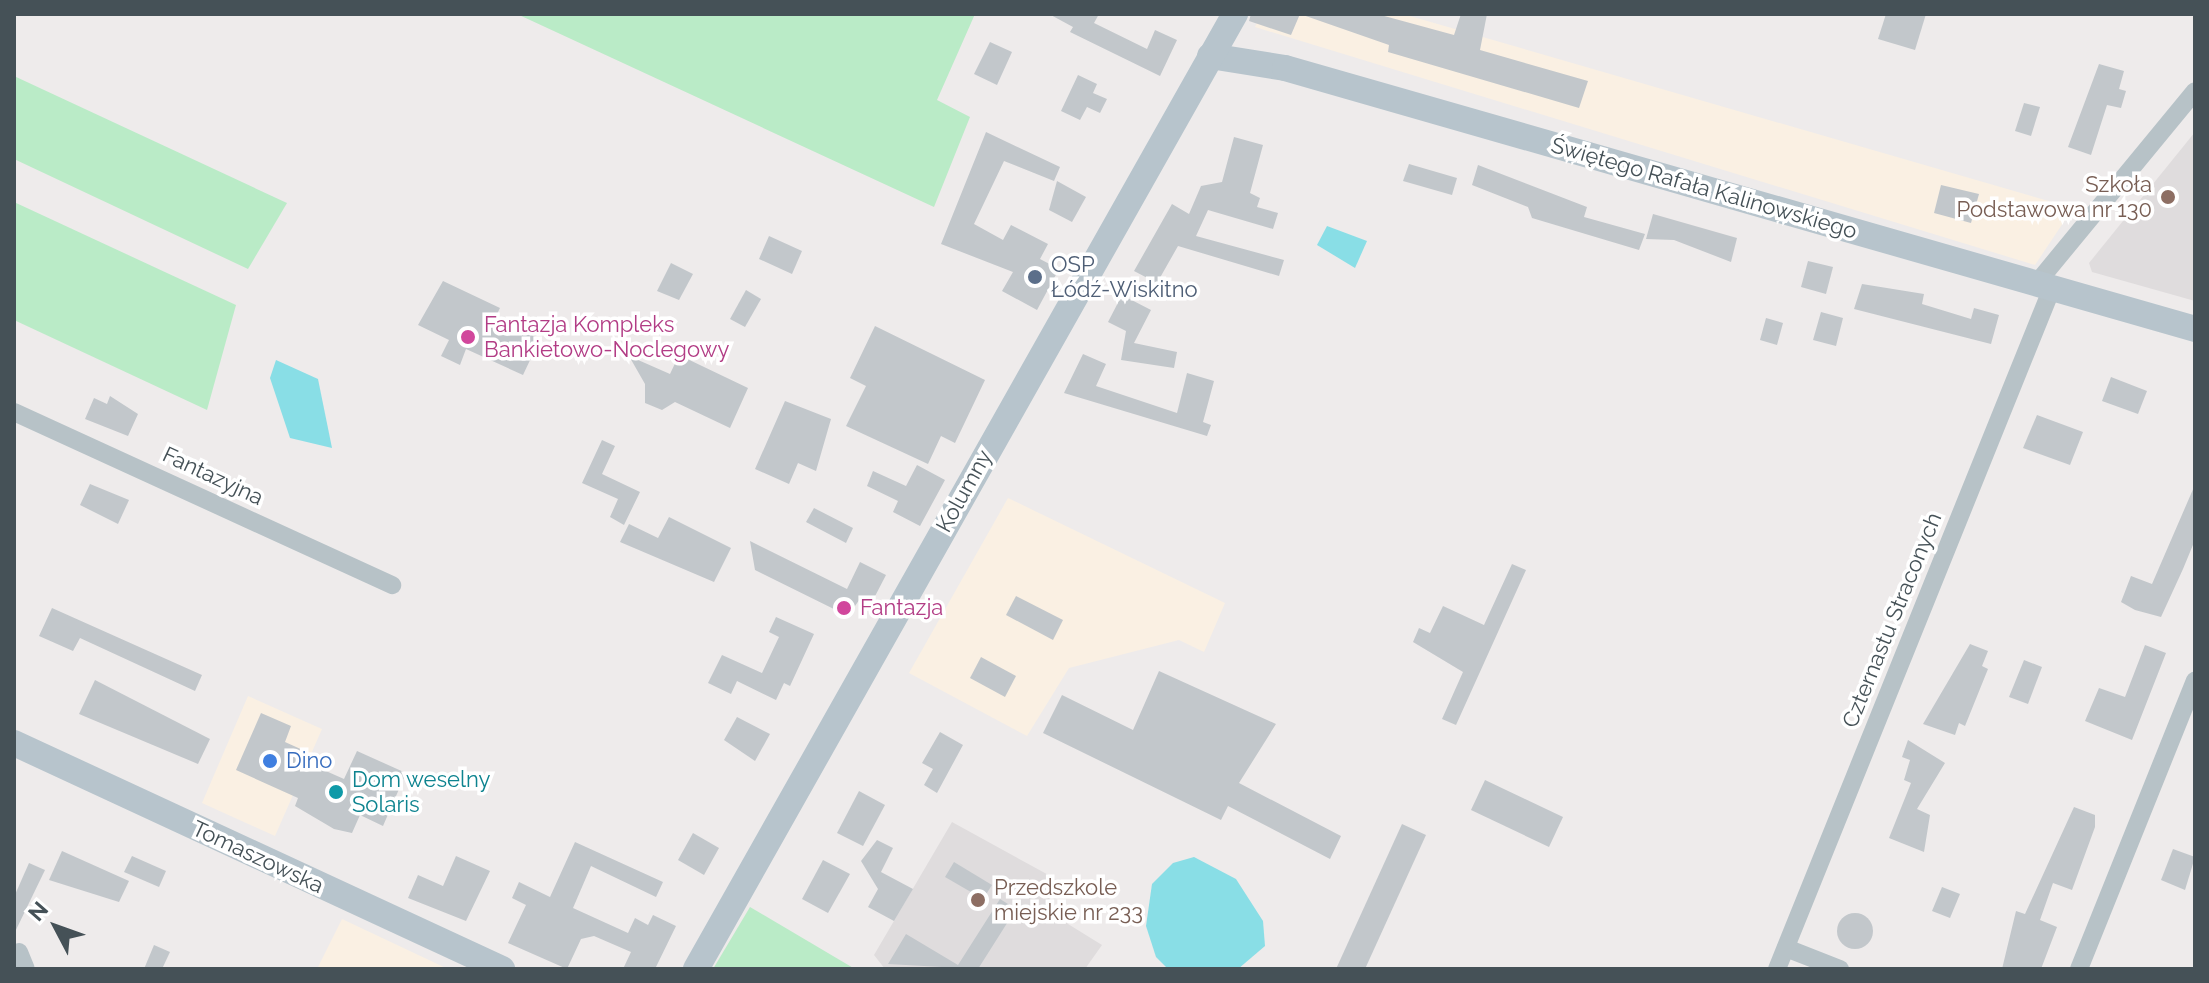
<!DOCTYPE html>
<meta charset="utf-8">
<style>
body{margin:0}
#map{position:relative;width:2209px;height:983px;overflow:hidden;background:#eeebeb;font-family:Raleway,sans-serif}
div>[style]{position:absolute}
.commercial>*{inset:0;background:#faf0e3}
.education>*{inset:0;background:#dfdcdd}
.green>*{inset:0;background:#baebc7}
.water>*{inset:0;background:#89dee6}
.building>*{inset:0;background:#c2c7cb}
.round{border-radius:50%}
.street>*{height:18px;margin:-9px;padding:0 9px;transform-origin:9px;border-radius:9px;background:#b7c2c7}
.secondary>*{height:26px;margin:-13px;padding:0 13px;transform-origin:13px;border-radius:13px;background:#b7c4cc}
.dots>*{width:22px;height:22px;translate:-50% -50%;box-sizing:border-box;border:4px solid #fff;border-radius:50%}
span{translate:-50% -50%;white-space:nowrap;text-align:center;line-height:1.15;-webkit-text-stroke:7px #fff;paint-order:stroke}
.education-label{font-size:22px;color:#785e54}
.right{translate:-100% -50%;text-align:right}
.left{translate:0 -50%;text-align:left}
.street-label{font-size:22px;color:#455157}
.service-label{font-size:22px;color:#4e5e75}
.hotel-label{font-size:22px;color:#b23c85}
.shop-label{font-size:22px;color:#366cbe}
.culture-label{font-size:22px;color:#0d838f}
.frame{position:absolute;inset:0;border:16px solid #455157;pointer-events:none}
.north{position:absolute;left:16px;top:887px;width:80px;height:80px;-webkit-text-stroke:6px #fff;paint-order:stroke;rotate:311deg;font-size:22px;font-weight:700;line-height:32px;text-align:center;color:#455157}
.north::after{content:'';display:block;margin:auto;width:28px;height:36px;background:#455157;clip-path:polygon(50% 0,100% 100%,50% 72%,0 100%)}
</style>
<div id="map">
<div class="commercial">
<div style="clip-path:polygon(1261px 14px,1403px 14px,2073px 208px,2035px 265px,1255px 27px)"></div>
<div style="clip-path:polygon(1008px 498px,1225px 603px,1204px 652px,1179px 640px,1069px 668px,1027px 736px,909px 673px)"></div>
<div style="clip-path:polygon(248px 696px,322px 729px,275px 836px,202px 803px)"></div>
<div style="clip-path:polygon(342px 919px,448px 969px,317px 969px)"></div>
</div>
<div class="education">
<div style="clip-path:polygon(2195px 132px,2195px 301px,2092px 272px,2089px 263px)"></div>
<div style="clip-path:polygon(952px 822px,1054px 878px,1047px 911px,1102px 945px,1085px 969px,885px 969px,874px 955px)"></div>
</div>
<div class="green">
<div style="clip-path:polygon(517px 14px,975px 14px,937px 100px,970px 117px,934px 207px)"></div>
<div style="clip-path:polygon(14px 76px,287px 203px,248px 269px,14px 159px)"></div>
<div style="clip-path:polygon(14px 202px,236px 305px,207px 410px,14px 320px)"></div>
<div style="clip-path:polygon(750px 907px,855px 969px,713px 969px)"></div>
</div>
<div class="water">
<div style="clip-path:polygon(1327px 226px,1367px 241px,1355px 268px,1317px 245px)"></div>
<div style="clip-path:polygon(276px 360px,318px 379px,332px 448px,290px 438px,270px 378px)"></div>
<div style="clip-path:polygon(1194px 857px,1236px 879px,1263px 921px,1265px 946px,1238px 969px,1168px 969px,1156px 957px,1146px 926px,1152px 884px,1173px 863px)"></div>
</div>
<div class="building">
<div style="clip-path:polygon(1049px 14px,1099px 14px,1094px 23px,1147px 49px,1155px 30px,1177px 40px,1160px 76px,1070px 32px,1073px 27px)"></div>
<div style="clip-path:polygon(1251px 14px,1377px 14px,1454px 35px,1461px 14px,1487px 14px,1480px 50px,1588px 81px,1579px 108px,1388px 52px,1389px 45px,1300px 14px,1291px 35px,1249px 21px)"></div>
<div style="clip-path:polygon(1886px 14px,1926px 14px,1915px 50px,1878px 39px)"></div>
<div style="clip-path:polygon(990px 42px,1012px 52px,997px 85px,974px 74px)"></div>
<div style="clip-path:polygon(2099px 64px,2124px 71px,2119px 89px,2126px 91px,2121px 108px,2107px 105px,2091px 155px,2068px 147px)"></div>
<div style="clip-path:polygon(1078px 75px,1097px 84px,1093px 93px,1107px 99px,1100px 113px,1087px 107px,1080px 120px,1061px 111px)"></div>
<div style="clip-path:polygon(2024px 103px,2040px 107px,2031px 136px,2015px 131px)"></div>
<div style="clip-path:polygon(986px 132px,1060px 167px,1054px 181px,1004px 161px,974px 224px,1003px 240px,1011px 225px,1048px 244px,1040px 259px,1059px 269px,1037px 310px,1002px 291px,1013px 272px,941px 244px)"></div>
<div style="clip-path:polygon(1234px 137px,1263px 145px,1250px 193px,1260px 198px,1257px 207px,1278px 213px,1273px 229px,1208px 210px,1196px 236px,1284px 260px,1279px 276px,1178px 246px,1157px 283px,1134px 271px,1172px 204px,1189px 214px,1201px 186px,1222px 182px)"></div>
<div style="clip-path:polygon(1409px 164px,1457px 178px,1452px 195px,1403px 181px)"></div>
<div style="clip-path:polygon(1478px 165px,1587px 207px,1584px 217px,1645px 234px,1639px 250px,1532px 218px,1528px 207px,1472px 185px)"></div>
<div style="clip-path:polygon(1057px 181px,1086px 197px,1072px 222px,1049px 210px)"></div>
<div style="clip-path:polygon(1941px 185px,1979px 194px,1971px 223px,1934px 213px)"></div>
<div style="clip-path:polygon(1653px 214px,1737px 238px,1731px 262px,1674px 240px,1646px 239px)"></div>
<div style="clip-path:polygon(769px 236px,802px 251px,792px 274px,759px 259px)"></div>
<div style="clip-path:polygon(1808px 261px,1833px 267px,1826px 294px,1801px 287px)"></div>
<div style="clip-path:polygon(671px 263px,693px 274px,679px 300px,657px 291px)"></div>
<div style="clip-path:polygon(443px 281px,500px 308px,495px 318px,540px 339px,523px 375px,466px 349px,460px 365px,441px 356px,449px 340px,418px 325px)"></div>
<div style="clip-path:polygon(1862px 284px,1924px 294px,1922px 304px,1971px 319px,1974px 308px,1999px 315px,1991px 344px,1854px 309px)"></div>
<div style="clip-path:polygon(746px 290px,761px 299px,745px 327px,730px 319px)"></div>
<div style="clip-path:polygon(1122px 295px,1151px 310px,1134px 343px,1177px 352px,1174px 368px,1121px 360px,1126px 331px,1108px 322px)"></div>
<div style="clip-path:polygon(1821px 312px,1843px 318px,1836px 346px,1813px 340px)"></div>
<div style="clip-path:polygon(1766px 318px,1783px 323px,1777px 345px,1760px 340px)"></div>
<div style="clip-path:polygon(875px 326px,985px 380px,955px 443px,941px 436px,928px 464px,846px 426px,866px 386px,850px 378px)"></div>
<div style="clip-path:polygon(1083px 354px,1106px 364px,1096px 386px,1177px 413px,1187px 373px,1214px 381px,1203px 422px,1211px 425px,1207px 436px,1064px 393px)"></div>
<div style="clip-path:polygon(679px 355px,748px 388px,730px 428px,675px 402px,662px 410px,645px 403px,645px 384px,629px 356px,670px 374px)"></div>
<div style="clip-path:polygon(2111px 377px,2147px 391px,2138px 414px,2102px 401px)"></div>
<div style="clip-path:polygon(110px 396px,138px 414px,128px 436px,85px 419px,94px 398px,107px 404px)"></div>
<div style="clip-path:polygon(785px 401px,831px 419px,816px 471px,798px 463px,789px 484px,755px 469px)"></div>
<div style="clip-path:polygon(2037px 415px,2083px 432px,2070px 465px,2023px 448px)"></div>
<div style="clip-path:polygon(602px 440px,615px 446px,602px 474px,640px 492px,624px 525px,610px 517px,618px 499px,582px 483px)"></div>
<div style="clip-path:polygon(917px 465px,945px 480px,920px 526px,893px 512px,898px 501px,867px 486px,873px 471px,906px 486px)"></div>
<div style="clip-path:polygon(90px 484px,129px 500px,118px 524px,80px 505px)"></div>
<div style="clip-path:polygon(2194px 487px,2195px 540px,2183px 569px,2161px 617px,2135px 610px,2121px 602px,2131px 576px,2152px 584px)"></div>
<div style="clip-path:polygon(814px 508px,853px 528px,846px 543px,806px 522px)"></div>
<div style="clip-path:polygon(669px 517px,731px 548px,714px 582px,620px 542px,629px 524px,658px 538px)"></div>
<div style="clip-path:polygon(750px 541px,847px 589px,860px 562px,886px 575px,872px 602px,862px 596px,848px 616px,755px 570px)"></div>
<div style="clip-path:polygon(1512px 564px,1526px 570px,1456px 725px,1442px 719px,1463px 672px,1413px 642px,1419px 628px,1430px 633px,1443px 606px,1484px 625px)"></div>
<div style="clip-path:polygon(1016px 596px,1063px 620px,1053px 640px,1006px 615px)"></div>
<div style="clip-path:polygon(52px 608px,202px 675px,195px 691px,80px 638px,73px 651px,39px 636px)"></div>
<div style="clip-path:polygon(776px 617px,814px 634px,790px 686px,784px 683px,776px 700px,737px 681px,731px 694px,708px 683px,722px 655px,762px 673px,779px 637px,769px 632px)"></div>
<div style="clip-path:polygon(1970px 644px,1988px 651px,1982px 666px,1988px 669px,1965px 726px,1959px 723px,1955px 735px,1923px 724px)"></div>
<div style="clip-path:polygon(2145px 645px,2166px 653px,2132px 740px,2085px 721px,2099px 688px,2125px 697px)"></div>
<div style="clip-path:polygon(981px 657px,1016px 676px,1005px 697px,970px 678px)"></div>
<div style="clip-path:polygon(2024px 660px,2042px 667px,2028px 704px,2009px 697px)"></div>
<div style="clip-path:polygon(1159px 671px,1276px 724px,1239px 783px,1341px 836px,1330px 859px,1228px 806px,1221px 820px,1043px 733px,1062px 695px,1133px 730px)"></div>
<div style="clip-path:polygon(95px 680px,210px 739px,198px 764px,79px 714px)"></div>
<div style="clip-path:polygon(261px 713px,291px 726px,285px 742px,305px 751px,301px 760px,344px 779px,357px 751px,406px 773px,383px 826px,360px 815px,352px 833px,334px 829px,295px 806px,298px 798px,236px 770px)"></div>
<div style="clip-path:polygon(737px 717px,770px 734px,755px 761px,724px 740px)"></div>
<div style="clip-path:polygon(940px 732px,963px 745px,937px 793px,924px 785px,933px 769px,922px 763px)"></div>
<div style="clip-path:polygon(1908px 740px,1945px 763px,1917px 809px,1930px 815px,1924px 852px,1889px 838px,1911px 783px,1904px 780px,1910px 760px,1902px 757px)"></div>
<div style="clip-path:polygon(1485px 780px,1563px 817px,1549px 847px,1471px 810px)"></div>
<div style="clip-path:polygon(859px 791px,885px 805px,863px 846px,837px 833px)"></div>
<div style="clip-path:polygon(2074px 807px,2095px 815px,2095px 827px,2072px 890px,2053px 883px,2040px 920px,2057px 927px,2041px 969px,2002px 969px,2016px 911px,2025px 914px)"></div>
<div style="clip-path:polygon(1402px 824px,1426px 835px,1365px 969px,1336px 969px)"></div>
<div style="clip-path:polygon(693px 833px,719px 848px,704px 875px,678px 860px)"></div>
<div style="clip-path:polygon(877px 840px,893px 848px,881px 872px,913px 889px,894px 921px,868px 907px,878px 889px,861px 861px)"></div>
<div style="clip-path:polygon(575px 842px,663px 882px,656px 897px,591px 866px,573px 908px,628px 933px,635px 918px,648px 925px,653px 915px,676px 926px,655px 969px,623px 969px,631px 952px,594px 936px,581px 939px,567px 969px,508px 943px,526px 905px,512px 898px,519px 882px,550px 897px)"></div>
<div style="clip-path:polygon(2173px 849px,2195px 857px,2185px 890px,2161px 880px)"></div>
<div style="clip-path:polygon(62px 851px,129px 881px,119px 902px,49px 880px)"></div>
<div style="clip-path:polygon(132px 856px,166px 871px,159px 887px,124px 872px)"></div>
<div style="clip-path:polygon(456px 856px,490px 871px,466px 921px,408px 898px,418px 875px,443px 886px)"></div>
<div style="clip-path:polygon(823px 860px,850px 874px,828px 913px,802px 899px)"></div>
<div style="clip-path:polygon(954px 862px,992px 885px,983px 899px,945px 877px)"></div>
<div style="clip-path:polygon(29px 863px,45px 870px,14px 934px,14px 897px)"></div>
<div style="clip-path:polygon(1942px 887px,1960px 894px,1950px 918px,1932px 911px)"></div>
<div style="clip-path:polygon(1000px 899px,1016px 909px,978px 969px,888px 964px,906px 934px,958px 965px)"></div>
<div class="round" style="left:1837px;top:913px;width:36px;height:36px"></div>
<div style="clip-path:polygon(154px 945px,170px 952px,162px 969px,144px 969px)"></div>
</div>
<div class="street">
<div style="left:2036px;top:284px;width:250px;rotate:-50.5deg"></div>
<div style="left:14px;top:412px;width:416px;rotate:24.6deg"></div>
<div style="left:1786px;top:948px;width:58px;rotate:21.3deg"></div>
<div style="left:19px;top:952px;width:18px;rotate:68deg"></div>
<div style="left:1777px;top:969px;width:734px;rotate:-68.01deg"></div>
<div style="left:2079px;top:969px;width:311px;rotate:-68.1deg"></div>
</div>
<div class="secondary">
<div style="left:1210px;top:56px;width:76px;rotate:9.1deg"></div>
<div style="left:1285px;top:68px;width:947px;rotate:16deg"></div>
<div style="left:14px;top:743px;width:538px;rotate:24.85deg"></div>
<div style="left:696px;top:969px;width:1097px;rotate:-60.56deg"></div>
</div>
<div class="dots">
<div style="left:2168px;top:197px;background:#8d6e63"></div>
<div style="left:1035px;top:277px;background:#5c6f8a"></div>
<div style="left:468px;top:337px;background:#d1479c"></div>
<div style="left:844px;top:608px;background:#d1479c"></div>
<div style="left:270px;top:761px;background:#3f7fe0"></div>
<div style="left:336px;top:792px;background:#0f9aa8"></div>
<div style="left:978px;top:900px;background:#8d6e63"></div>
</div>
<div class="education-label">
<span class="right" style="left:2152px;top:197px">Szkoła<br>Podstawowa nr 130</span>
<span class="left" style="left:994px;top:900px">Przedszkole<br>miejskie nr 233</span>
</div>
<div class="street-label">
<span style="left:1704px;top:188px;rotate:16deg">Świętego Rafała Kalinowskiego</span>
<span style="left:213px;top:476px;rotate:25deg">Fantazyjna</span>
<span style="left:964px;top:491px;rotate:-61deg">Kolumny</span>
<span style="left:1892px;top:620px;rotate:-68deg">Czternastu Straconych</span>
<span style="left:258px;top:857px;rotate:25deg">Tomaszowska</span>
</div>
<div class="service-label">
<span class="left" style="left:1051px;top:277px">OSP<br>Łódź-Wiskitno</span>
</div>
<div class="hotel-label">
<span class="left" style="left:484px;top:337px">Fantazja Kompleks<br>Bankietowo-Noclegowy</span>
<span class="left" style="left:860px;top:608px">Fantazja</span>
</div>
<div class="shop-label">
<span class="left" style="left:286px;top:761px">Dino</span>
</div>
<div class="culture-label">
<span class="left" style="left:352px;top:792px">Dom weselny<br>Solaris</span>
</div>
<div class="frame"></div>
<div class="north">N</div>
</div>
